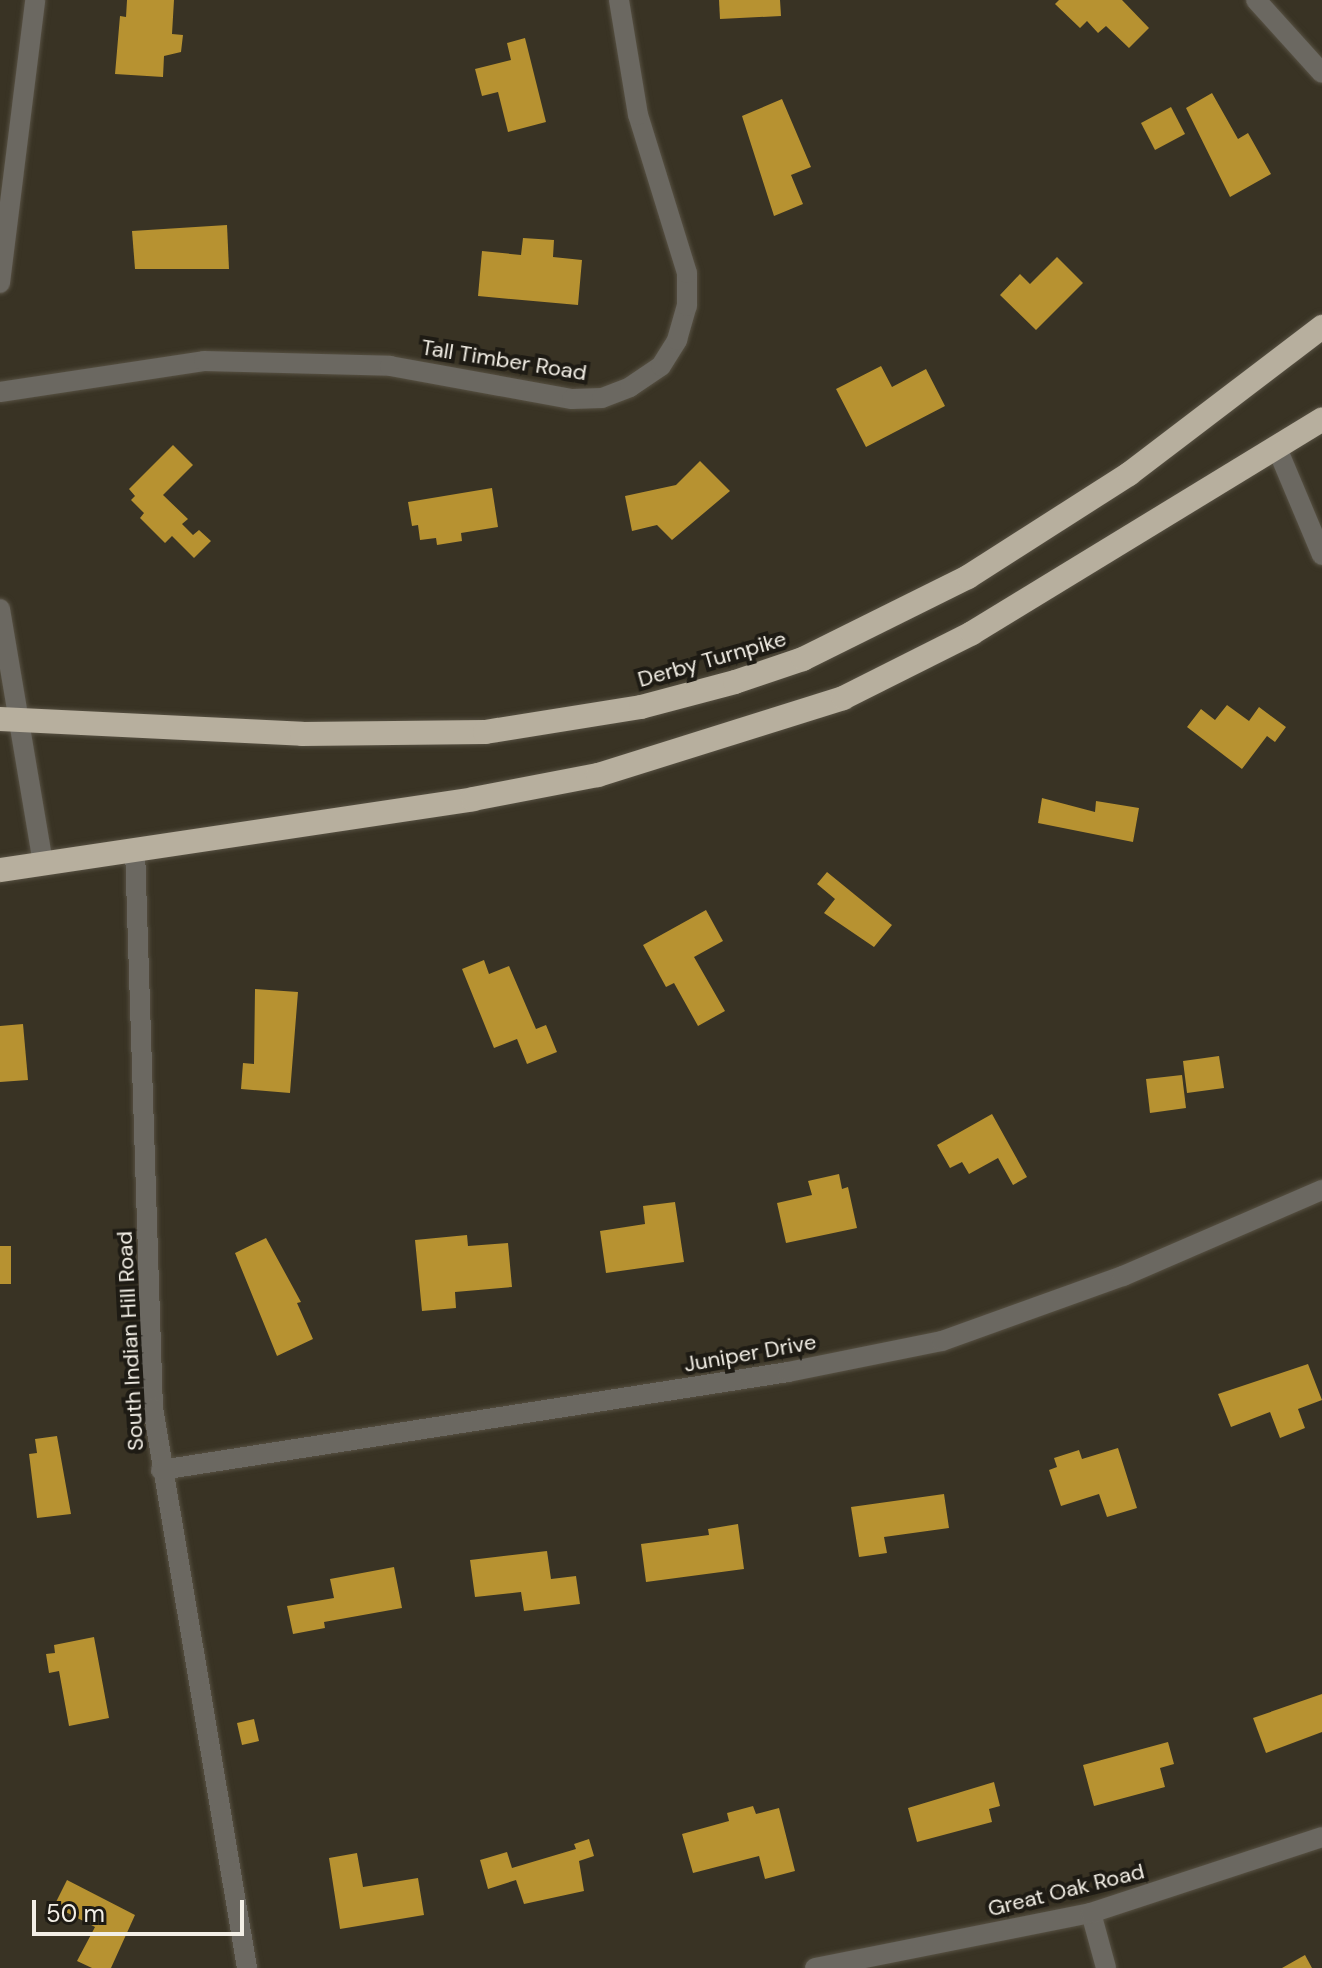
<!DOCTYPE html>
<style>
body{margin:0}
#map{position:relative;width:1322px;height:1968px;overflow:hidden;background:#393324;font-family:"DM Sans",sans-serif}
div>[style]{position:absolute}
.building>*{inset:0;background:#b79231}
.roads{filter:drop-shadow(0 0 2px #575143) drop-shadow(0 0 2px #575143)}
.minor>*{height:20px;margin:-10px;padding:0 10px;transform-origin:10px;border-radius:10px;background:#6b6861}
.highway>*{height:24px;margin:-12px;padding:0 12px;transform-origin:12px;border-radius:12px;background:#b7af9e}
span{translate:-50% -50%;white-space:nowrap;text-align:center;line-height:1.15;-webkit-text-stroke:8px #1e1b14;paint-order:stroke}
.street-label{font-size:22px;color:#f3efe6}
.scale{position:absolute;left:32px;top:1900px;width:212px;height:36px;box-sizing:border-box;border:4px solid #f3efe6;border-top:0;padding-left:10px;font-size:24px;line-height:28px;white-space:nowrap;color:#f3efe6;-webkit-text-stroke:6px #1e1b14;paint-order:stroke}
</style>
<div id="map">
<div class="building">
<div style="clip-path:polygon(127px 0,174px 0,172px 34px,183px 35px,181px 52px,164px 56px,163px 77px,115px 74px,120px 16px,126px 17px)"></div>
<div style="clip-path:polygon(719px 0,780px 0,781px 16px,720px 19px)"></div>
<div style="clip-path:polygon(1059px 0,1122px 0,1149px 28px,1129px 48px,1106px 26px,1098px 33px,1087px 21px,1080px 28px,1055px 4px)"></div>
<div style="clip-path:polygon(525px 38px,546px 122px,508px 132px,498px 92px,482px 96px,475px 69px,511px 60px,507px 43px)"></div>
<div style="clip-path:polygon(1212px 93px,1238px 139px,1248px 133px,1271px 174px,1230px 197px,1186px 108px)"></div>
<div style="clip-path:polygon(782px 99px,811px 167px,791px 175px,803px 204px,774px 216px,742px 116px)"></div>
<div style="clip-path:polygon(1171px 107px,1185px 134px,1155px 150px,1141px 123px)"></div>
<div style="clip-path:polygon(227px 225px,229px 269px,135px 269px,132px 231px)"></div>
<div style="clip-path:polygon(523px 238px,554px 240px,553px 257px,582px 260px,578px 305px,478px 296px,482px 251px,521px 255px)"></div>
<div style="clip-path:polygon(1057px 257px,1083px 283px,1036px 330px,1000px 295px,1020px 274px,1030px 284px)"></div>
<div style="clip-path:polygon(881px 366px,892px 387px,926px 369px,945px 406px,866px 447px,836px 389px)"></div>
<div style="clip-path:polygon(173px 445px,193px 465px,163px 495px,188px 519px,182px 524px,193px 535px,199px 530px,211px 541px,194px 558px,172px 536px,165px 543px,140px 518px,144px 513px,131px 500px,135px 496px,129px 489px)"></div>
<div style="clip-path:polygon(700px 461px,730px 491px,672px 540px,657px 525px,632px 531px,625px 496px,676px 485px)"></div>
<div style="clip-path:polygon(492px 488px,498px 527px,461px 533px,462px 541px,437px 545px,436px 538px,420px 540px,418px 525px,412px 526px,408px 502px)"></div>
<div style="clip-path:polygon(1227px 705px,1249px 721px,1259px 707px,1286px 727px,1275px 742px,1267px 736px,1242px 769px,1187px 727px,1201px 709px,1215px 720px)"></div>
<div style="clip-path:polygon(1042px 798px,1095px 812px,1096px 801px,1139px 808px,1133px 842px,1038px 823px)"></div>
<div style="clip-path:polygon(827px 872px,892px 925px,874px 947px,824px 913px,835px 899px,817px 884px)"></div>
<div style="clip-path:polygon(706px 910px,723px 941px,694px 957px,725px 1011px,698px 1026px,674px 983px,666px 987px,643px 945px)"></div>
<div style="clip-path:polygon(484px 960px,489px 974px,509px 966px,536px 1029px,546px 1025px,557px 1052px,527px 1064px,517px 1039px,494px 1048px,462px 969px)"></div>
<div style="clip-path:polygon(255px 989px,298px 992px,290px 1093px,241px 1089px,243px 1063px,254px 1064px)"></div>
<div style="clip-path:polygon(23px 1024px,28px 1080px,0 1082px,0 1026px)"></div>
<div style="clip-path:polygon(1219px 1056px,1224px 1088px,1187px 1093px,1183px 1061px)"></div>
<div style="clip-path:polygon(1182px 1075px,1186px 1108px,1150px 1113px,1146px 1079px)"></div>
<div style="clip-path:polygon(992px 1114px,1027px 1177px,1013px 1185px,998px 1158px,969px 1174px,962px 1162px,950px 1168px,937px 1145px)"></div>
<div style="clip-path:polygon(839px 1174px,842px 1189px,848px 1187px,857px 1228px,786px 1243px,777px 1203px,812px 1195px,808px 1181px)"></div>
<div style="clip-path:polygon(675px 1202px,684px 1262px,606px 1273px,600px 1231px,645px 1224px,643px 1206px)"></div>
<div style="clip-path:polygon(467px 1235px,468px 1246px,508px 1243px,512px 1287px,455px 1292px,456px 1308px,422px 1311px,415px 1240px)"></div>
<div style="clip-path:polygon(266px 1238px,301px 1302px,297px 1303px,313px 1339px,277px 1356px,235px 1253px)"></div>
<div style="clip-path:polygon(0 1246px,11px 1246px,11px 1284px,0 1284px)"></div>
<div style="clip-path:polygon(1308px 1364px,1322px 1400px,1298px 1409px,1305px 1428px,1280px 1438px,1270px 1412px,1231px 1427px,1218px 1394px)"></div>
<div style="clip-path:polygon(57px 1436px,71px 1514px,37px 1518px,29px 1454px,37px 1453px,35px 1439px)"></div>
<div style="clip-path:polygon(1118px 1448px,1137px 1508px,1107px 1517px,1099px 1494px,1061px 1506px,1049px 1470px,1057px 1467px,1054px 1458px,1079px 1450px,1082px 1459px)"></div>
<div style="clip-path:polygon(944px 1494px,949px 1528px,884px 1537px,887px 1553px,859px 1557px,851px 1507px)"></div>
<div style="clip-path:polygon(738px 1524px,744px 1569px,646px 1582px,641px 1544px,709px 1535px,708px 1529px)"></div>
<div style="clip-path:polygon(547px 1551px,551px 1579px,576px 1576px,580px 1604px,524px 1611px,521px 1592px,475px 1597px,470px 1560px)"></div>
<div style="clip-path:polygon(394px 1567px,402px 1608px,324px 1622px,325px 1628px,293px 1634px,287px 1606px,334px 1598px,330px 1579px)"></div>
<div style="clip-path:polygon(94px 1637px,109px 1718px,69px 1726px,59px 1671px,49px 1673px,46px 1654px,55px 1653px,54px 1645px)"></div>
<div style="clip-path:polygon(1322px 1694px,1322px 1732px,1266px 1753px,1253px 1718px)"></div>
<div style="clip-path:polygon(254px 1719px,259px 1741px,242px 1745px,237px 1723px)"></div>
<div style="clip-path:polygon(1168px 1742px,1174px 1764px,1160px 1768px,1165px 1787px,1094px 1806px,1083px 1765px)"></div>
<div style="clip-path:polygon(994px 1782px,1000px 1806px,989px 1809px,992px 1822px,917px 1842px,908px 1808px)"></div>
<div style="clip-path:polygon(753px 1806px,756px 1814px,779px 1808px,795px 1871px,765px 1879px,759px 1856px,693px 1873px,682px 1834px,729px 1821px,727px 1813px)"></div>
<div style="clip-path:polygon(589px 1839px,594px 1856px,579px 1861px,584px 1891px,524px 1904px,516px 1880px,488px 1889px,480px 1860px,507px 1852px,512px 1868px,576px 1849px,574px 1844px)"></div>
<div style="clip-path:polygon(357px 1853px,363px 1887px,418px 1878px,424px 1915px,340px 1929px,329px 1858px)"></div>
<div style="clip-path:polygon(67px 1880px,135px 1915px,111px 1968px,92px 1968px,77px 1961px,95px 1927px,54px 1906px)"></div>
<div style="clip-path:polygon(1305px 1955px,1312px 1968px,1282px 1968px)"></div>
</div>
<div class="roads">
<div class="minor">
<div style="left:1256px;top:0;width:98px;rotate:47.9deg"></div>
<div style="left:0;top:283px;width:285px;rotate:-82.9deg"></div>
<div style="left:0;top:392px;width:206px;rotate:-8.6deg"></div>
<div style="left:204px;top:361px;width:186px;rotate:1.5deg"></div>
<div style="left:390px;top:366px;width:185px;rotate:10.3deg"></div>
<div style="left:572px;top:399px;width:30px;rotate:-2deg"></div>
<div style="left:602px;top:398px;width:30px;rotate:-21deg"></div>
<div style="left:630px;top:387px;width:37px;rotate:-34deg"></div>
<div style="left:661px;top:366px;width:31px;rotate:-58deg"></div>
<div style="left:677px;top:340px;width:35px;rotate:-74deg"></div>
<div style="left:687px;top:306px;width:33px;rotate:-90deg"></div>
<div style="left:687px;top:273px;width:165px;rotate:-107.2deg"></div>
<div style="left:638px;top:115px;width:117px;rotate:-99.4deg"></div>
<div style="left:1277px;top:448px;width:116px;rotate:67.2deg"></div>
<div style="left:0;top:609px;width:258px;rotate:80.4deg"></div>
<div style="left:135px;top:849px;width:559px;rotate:88.16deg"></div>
<div style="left:153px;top:1408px;width:568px;rotate:80.47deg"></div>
<div style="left:161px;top:1470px;width:635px;rotate:-8.88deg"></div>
<div style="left:788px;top:1372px;width:157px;rotate:-11.4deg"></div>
<div style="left:942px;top:1341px;width:192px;rotate:-19.8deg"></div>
<div style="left:1123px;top:1276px;width:217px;rotate:-23.4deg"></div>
<div style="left:1091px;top:1913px;width:57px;rotate:74.7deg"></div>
<div style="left:815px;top:1968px;width:281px;rotate:-11.3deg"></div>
<div style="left:1091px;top:1913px;width:243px;rotate:-18.2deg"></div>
</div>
<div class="highway">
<div style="left:0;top:719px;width:302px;rotate:2.8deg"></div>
<div style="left:302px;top:734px;width:183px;rotate:-0.6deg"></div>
<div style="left:485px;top:732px;width:158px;rotate:-9.1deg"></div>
<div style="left:641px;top:707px;width:97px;rotate:-14.9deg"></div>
<div style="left:735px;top:682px;width:72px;rotate:-18.7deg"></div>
<div style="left:803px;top:659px;width:184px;rotate:-26.4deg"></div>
<div style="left:968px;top:577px;width:191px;rotate:-32.6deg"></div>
<div style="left:1129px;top:474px;width:243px;rotate:-37.3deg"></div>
<div style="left:0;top:870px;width:478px;rotate:-8.5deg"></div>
<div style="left:473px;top:799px;width:127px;rotate:-10.9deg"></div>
<div style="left:598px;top:775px;width:257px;rotate:-17.4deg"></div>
<div style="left:843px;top:698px;width:144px;rotate:-26.7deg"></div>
<div style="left:972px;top:633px;width:410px;rotate:-31.4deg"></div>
</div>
</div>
<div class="street-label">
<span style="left:504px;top:360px;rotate:9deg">Tall Timber Road</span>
<span style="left:712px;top:659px;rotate:-16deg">Derby Turnpike</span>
<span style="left:130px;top:1341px;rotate:-93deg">South Indian Hill Road</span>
<span style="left:750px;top:1353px;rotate:-10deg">Juniper Drive</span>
<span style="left:1066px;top:1890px;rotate:-14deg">Great Oak Road</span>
</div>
<div class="scale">50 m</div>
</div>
